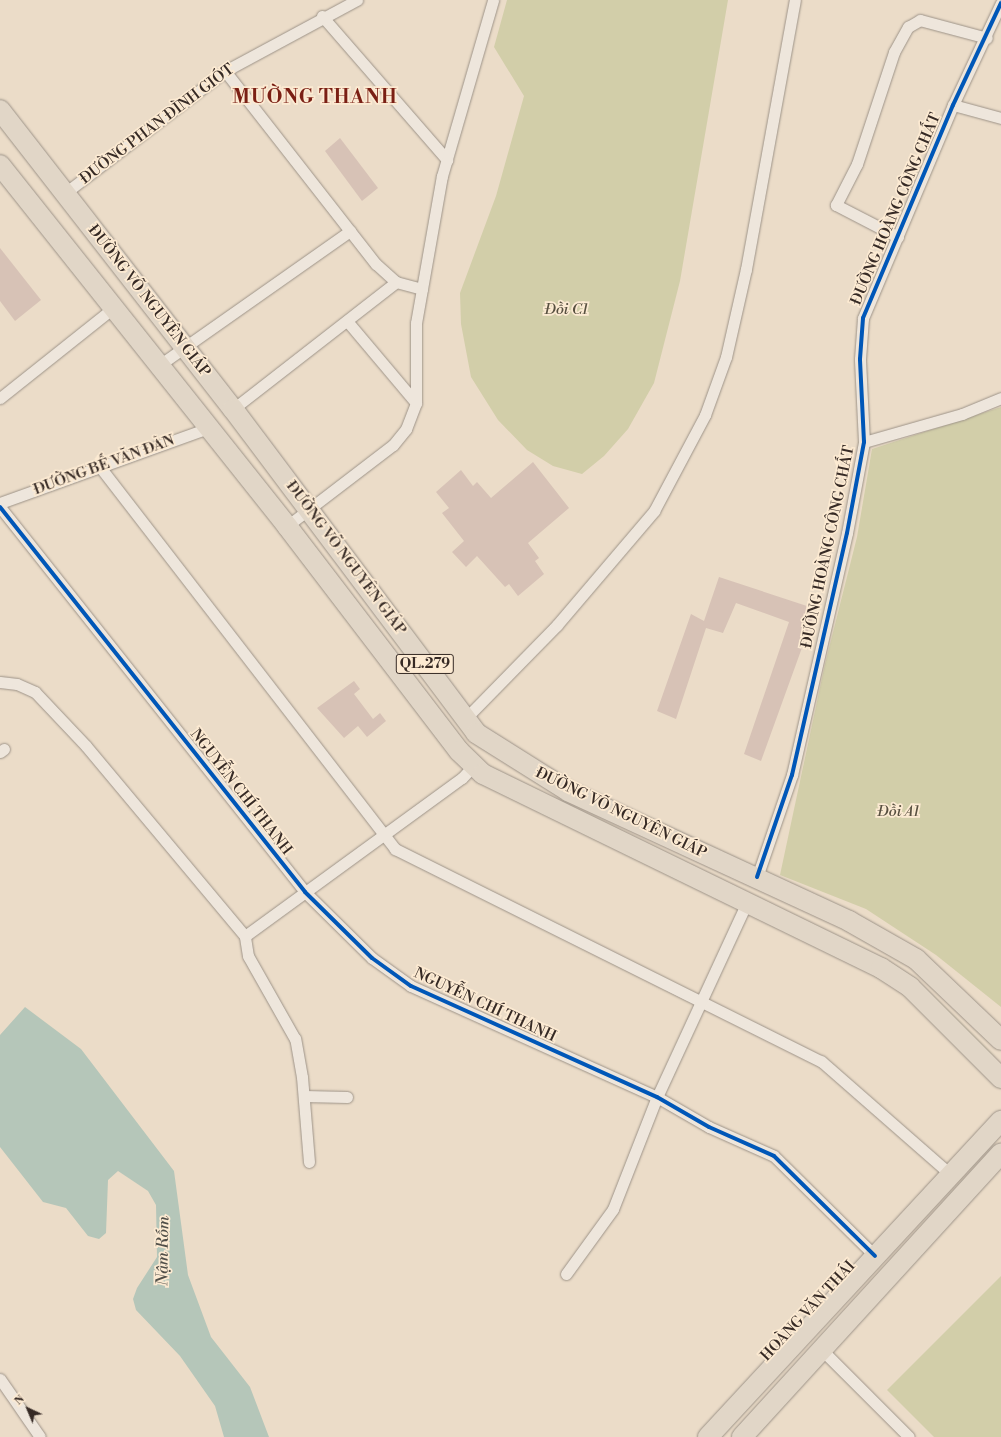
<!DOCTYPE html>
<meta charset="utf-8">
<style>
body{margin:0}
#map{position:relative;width:1001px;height:1437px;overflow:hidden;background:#ebdcc8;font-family:"Libre Bodoni",serif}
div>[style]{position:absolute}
.green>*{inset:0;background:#d2cea9}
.water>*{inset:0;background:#b5c6b9}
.building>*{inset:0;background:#d7c2b6}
.roads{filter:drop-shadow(0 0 1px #9d9388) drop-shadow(0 0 1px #9d9388)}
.street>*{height:11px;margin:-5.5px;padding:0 5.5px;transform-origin:5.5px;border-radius:5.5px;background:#eee6dc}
.highway>*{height:20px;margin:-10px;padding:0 10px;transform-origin:10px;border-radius:10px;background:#e1d6c7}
.cycleway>*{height:4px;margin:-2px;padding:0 2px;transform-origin:2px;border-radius:2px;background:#0057b8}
span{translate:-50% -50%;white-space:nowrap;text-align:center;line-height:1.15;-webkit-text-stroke:3.5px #fcead2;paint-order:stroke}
.shield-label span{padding:1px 3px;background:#fcead2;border:1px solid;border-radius:3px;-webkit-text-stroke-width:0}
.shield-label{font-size:14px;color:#362a25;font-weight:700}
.street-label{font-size:15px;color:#362a25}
.park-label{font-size:15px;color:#585040;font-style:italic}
.water-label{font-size:16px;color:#504e48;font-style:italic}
.district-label{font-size:19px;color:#7a1f14;font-weight:700;letter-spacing:1px}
.north{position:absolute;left:8px;top:1389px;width:40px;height:40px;-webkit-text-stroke:3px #fcead2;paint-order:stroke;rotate:316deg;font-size:11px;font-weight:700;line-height:16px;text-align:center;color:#362a25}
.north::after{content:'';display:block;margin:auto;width:14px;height:18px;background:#362a25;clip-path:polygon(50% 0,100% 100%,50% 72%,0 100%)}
</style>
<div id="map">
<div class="green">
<div style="clip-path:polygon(507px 0,728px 0,680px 281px,654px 383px,628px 429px,604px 456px,582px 474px,553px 466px,527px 450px,498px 420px,471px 377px,461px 324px,460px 293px,496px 196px,524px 96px,494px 47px)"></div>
<div style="clip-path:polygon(1001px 407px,1001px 1007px,936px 955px,866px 909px,780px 875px,825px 664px,857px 537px,872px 449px)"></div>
<div style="clip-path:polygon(1001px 1276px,1001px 1437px,934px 1437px,887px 1390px)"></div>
</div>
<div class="water">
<div style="clip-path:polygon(25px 1007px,81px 1049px,174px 1171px,188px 1275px,211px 1337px,250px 1387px,269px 1437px,224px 1437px,215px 1406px,180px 1356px,136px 1310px,133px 1299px,137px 1288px,157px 1257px,156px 1205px,148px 1191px,118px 1171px,108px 1180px,106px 1233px,99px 1239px,88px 1236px,66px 1208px,43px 1202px,0 1147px,0 1035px)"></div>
</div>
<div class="building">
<div style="clip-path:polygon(340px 138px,378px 188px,362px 201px,325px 151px)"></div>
<div style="clip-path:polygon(0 248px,41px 300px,15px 321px,0 301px)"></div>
<div style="clip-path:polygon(533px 462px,569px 508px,528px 543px,539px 558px,535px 561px,544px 574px,518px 596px,509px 584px,505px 587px,477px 556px,466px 567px,452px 552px,464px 541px,442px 513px,449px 508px,436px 492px,461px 470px,473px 486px,477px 482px,491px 498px)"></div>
<div style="clip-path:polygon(719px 577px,816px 609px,761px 761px,744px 754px,789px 622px,736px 603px,723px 633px,706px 628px,676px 719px,657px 711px,691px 614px,704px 621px)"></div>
<div style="clip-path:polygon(354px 681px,360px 689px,354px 694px,373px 719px,380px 713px,386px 721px,367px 737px,358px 726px,344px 738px,317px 708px)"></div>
</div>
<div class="roads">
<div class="street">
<div style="left:322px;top:16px;width:191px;rotate:49deg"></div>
<div style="left:225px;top:71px;width:245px;rotate:52deg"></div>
<div style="left:376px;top:264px;width:27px;rotate:42deg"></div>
<div style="left:396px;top:282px;width:27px;rotate:15deg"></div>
<div style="left:953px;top:105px;width:50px;rotate:15.2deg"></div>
<div style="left:65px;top:193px;width:201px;rotate:-37.3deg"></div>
<div style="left:225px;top:71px;width:150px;rotate:-28.3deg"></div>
<div style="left:898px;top:237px;width:70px;rotate:-152.7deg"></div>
<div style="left:836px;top:205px;width:46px;rotate:-62.9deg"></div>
<div style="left:857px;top:164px;width:118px;rotate:-71.7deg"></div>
<div style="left:894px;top:52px;width:29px;rotate:-61deg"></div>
<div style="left:908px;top:27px;width:14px;rotate:-30deg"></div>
<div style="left:920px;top:20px;width:69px;rotate:15deg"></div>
<div style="left:347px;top:321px;width:107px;rotate:49.9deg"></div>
<div style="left:158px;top:366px;width:235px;rotate:-35.1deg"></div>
<div style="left:0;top:398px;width:143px;rotate:-38.5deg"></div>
<div style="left:233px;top:409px;width:207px;rotate:-37.9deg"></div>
<div style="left:864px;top:442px;width:102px;rotate:-15.9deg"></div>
<div style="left:962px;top:414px;width:42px;rotate:-22.3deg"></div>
<div style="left:100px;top:467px;width:483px;rotate:52.3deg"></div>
<div style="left:395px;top:849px;width:476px;rotate:26.5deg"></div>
<div style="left:821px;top:1061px;width:173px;rotate:41.2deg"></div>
<div style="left:0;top:503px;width:221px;rotate:-19.8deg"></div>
<div style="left:0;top:507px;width:491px;rotate:51.6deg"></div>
<div style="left:305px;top:892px;width:94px;rotate:44.6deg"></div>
<div style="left:372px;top:958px;width:48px;rotate:35.7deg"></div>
<div style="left:411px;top:986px;width:270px;rotate:24.3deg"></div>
<div style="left:657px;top:1097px;width:60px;rotate:30deg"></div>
<div style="left:709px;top:1127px;width:71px;rotate:24deg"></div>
<div style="left:774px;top:1156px;width:142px;rotate:44.7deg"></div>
<div style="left:287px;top:526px;width:133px;rotate:-37.4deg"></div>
<div style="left:393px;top:445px;width:21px;rotate:-51deg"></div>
<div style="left:406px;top:429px;width:28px;rotate:-69deg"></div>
<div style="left:416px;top:403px;width:80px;rotate:-90deg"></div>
<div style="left:416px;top:323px;width:149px;rotate:-80deg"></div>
<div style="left:442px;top:176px;width:183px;rotate:-73.8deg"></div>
<div style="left:0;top:682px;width:17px;rotate:7deg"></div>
<div style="left:17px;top:684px;width:20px;rotate:24deg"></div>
<div style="left:35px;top:692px;width:74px;rotate:46.6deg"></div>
<div style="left:86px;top:746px;width:248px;rotate:50.1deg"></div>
<div style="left:466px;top:718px;width:130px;rotate:-45.6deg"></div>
<div style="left:557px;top:625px;width:150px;rotate:-49.6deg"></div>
<div style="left:654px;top:511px;width:109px;rotate:-62deg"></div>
<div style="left:705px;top:415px;width:62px;rotate:-70.1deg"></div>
<div style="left:726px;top:357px;width:90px;rotate:-77.2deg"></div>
<div style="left:746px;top:269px;width:273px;rotate:-79.7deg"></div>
<div style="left:0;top:752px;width:5px;rotate:-37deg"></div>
<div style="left:757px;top:877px;width:108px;rotate:-71.1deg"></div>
<div style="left:792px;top:775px;width:248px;rotate:-77.2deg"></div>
<div style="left:847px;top:533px;width:93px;rotate:-79.4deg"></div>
<div style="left:864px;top:442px;width:83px;rotate:-92.8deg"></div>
<div style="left:860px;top:359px;width:41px;rotate:-85.8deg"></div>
<div style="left:863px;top:318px;width:231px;rotate:-67.1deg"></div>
<div style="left:953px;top:105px;width:113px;rotate:-64.8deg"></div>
<div style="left:304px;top:1096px;width:43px;rotate:1.3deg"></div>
<div style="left:309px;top:1162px;width:85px;rotate:-94.7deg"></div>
<div style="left:302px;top:1077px;width:39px;rotate:-100deg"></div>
<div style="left:295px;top:1039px;width:95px;rotate:-119.5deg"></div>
<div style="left:248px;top:956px;width:20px;rotate:-99deg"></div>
<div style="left:245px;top:936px;width:268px;rotate:-36.1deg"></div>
<div style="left:462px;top:778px;width:18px;rotate:-47deg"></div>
<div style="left:566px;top:1274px;width:80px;rotate:-54.1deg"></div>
<div style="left:613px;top:1209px;width:120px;rotate:-68.6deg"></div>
<div style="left:657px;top:1097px;width:215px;rotate:-65.2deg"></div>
<div style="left:821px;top:1349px;width:124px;rotate:45deg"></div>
<div style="left:0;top:1379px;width:70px;rotate:55.4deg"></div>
</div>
<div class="highway">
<div style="left:0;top:110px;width:379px;rotate:52.1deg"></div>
<div style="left:233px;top:409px;width:405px;rotate:53.1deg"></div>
<div style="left:476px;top:733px;width:109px;rotate:32.2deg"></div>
<div style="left:568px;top:791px;width:310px;rotate:24.8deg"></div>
<div style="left:849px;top:921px;width:77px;rotate:29.6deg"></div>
<div style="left:916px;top:959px;width:117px;rotate:43.6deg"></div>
<div style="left:0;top:165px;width:461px;rotate:51.5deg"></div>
<div style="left:287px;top:526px;width:283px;rotate:52.6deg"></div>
<div style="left:459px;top:751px;width:33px;rotate:44deg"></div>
<div style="left:483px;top:774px;width:443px;rotate:26deg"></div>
<div style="left:881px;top:968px;width:35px;rotate:33deg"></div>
<div style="left:910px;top:987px;width:129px;rotate:45deg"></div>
<div style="left:708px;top:1437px;width:431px;rotate:-47.2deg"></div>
<div style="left:742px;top:1437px;width:384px;rotate:-47.6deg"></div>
</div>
</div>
<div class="cycleway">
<div style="left:0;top:507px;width:491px;rotate:51.6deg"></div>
<div style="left:305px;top:892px;width:94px;rotate:44.6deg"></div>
<div style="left:372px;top:958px;width:48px;rotate:35.7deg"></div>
<div style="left:411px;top:986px;width:270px;rotate:24.3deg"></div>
<div style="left:657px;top:1097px;width:60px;rotate:30deg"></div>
<div style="left:709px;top:1127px;width:71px;rotate:24deg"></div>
<div style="left:774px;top:1156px;width:142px;rotate:44.7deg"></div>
<div style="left:757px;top:877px;width:108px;rotate:-71.1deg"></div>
<div style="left:792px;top:775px;width:248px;rotate:-77.2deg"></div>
<div style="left:847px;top:533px;width:93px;rotate:-79.4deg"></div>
<div style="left:864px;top:442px;width:83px;rotate:-92.8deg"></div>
<div style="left:860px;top:359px;width:41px;rotate:-85.8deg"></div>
<div style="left:863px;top:318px;width:231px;rotate:-67.1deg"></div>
<div style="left:953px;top:105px;width:113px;rotate:-64.8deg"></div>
</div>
<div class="shield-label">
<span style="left:425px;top:664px">QL.279</span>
</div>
<div class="street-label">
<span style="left:157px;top:124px;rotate:-37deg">ĐƯỜNG PHAN ĐÌNH GIÓT</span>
<span style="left:896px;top:209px;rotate:-67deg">ĐƯỜNG HOÀNG CÔNG CHẤT</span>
<span style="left:149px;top:301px;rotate:52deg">ĐƯỜNG VÕ NGUYÊN GIÁP</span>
<span style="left:104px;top:465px;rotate:-20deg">ĐƯỜNG BẾ VĂN ĐÀN</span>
<span style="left:828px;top:547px;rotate:-78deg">ĐƯỜNG HOÀNG CÔNG CHẤT</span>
<span style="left:346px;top:558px;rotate:53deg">ĐƯỜNG VÕ NGUYÊN GIÁP</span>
<span style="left:241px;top:792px;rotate:52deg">NGUYỄN CHÍ THANH</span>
<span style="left:621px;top:813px;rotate:26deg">ĐƯỜNG VÕ NGUYÊN GIÁP</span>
<span style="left:485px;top:1005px;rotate:25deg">NGUYỄN CHÍ THANH</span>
<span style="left:808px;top:1311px;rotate:-47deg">HOÀNG VĂN THÁI</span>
</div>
<div class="park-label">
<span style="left:566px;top:310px">Đồi C1</span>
<span style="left:898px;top:812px">Đồi A1</span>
</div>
<div class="water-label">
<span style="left:163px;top:1251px;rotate:-89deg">Nậm Rốm</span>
</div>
<div class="district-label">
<span style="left:315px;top:98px">MƯỜNG THANH</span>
</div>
<div class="north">N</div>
</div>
